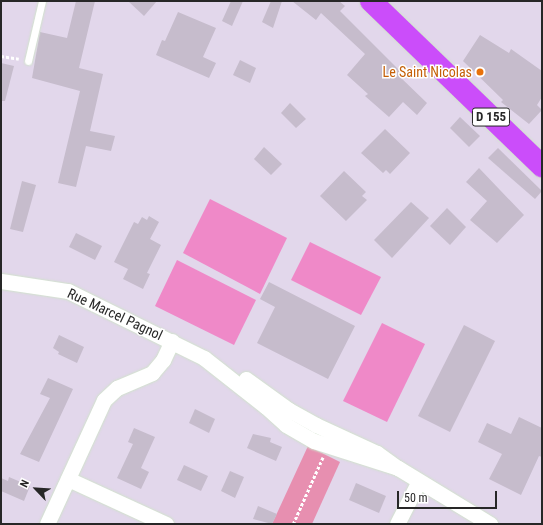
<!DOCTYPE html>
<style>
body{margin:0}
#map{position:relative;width:543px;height:525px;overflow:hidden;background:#e2d7eb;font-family:"Roboto Condensed",sans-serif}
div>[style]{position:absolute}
.green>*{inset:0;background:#e78fb0}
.pitch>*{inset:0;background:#ef89c8}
.building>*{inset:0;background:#c6bccc}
.path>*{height:2.5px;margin-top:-1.25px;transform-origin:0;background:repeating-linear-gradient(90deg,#fff 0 3px,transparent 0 5px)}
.roads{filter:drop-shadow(0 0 1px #d1e2cc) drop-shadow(0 0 1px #d1e2cc)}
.lane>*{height:7px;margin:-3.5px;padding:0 3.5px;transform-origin:3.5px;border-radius:3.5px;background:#fff}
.street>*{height:15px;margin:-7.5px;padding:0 7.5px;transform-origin:7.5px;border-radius:7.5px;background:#fff}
.primary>*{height:22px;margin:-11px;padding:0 11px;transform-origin:11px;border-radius:11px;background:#cb4dfa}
.dots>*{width:11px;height:11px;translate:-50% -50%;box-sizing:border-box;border:2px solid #fff;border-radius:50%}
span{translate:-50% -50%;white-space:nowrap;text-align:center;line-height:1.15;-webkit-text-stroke:3px #fff;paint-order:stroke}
.shield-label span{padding:1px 3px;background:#fff;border:1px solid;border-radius:3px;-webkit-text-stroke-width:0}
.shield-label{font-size:13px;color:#272727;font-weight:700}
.food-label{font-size:14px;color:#c56008}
.right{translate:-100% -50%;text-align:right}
.street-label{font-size:14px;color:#272727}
.frame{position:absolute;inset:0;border:2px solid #272727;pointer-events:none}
.north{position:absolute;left:16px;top:469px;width:40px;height:40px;-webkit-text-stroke:3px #fff;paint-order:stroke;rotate:295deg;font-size:11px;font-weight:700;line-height:16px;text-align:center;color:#272727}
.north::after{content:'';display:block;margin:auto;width:14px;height:18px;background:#272727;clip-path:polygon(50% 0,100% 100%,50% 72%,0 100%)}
.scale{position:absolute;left:397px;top:491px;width:100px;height:18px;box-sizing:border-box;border:2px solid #272727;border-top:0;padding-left:5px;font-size:12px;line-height:14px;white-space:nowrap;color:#272727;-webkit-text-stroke:3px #fff;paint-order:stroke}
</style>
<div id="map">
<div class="green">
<div style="clip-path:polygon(308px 446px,340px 462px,312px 524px,272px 524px)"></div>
</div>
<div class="pitch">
<div style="clip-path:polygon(210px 199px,287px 238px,260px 294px,183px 253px)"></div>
<div style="clip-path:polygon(310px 242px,381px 277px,361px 315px,291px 280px)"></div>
<div style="clip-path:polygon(177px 260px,256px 300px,234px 345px,155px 306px)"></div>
<div style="clip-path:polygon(382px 323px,425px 344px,387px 422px,343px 401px)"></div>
</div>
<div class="building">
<div style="clip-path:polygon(76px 1px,95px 1px,79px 68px,103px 74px,90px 131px,115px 136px,111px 151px,86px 146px,76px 187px,58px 183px,80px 91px,32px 78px,40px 32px,67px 38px)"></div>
<div style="clip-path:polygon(128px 1px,157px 1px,144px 16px)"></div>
<div style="clip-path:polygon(231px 1px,243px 1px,232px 26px,222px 21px)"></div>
<div style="clip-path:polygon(271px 1px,282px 1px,273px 28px,262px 22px)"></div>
<div style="clip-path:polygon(292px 1px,339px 1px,345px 6px,340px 11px,401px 72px,398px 75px,427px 103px,417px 115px,403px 102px,389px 117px,365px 96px,368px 94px,347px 75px,365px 54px,321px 13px,316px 20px)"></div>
<div style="clip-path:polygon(178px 12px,216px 28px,203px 57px,216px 63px,209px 78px,156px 55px,162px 40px,165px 41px)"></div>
<div style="clip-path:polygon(480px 35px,509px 53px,511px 49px,542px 71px,542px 97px,537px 105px,542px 110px,529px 124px,501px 102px,503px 100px,463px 61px)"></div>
<div style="clip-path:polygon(240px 60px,256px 68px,250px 83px,233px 75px)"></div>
<div style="clip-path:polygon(1px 63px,14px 66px,5px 101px,1px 101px)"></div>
<div style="clip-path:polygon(290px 103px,306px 119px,296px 128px,281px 113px)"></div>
<div style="clip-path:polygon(460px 117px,480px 136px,469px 147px,450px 128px)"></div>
<div style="clip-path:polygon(385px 129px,410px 153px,390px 174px,386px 170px,383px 173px,361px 153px)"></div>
<div style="clip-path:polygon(264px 147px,282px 164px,271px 175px,254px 159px)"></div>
<div style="clip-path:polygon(498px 148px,542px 191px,535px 199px,488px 158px)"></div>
<div style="clip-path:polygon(479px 168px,524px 215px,497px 243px,470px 220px,487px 201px,466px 182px)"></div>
<div style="clip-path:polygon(344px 171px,366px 192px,362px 196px,367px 200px,346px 221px,320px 196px)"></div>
<div style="clip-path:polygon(22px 181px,36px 185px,23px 232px,10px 229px)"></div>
<div style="clip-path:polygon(411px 202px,429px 218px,392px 258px,374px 240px)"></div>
<div style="clip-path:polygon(447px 208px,466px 227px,450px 245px,430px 226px)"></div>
<div style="clip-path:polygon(149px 216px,159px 222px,150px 239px,161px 245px,147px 273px,150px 274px,143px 289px,123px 279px,128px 269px,114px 262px,134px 222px,138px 224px,142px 217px,147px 220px)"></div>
<div style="clip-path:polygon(76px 233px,102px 246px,95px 260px,69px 247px)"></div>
<div style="clip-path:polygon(269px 282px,355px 326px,328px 379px,257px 343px,275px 307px,260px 299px)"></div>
<div style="clip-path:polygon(464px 325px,495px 341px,450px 432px,418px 416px)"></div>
<div style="clip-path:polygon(59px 335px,84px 347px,77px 363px,58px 354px,59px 352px,53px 348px)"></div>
<div style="clip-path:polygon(48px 378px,73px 389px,39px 462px,20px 454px,50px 398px,40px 394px)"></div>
<div style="clip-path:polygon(195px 409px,215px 419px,209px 433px,189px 423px)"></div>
<div style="clip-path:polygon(519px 417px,542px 428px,542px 457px,539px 456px,521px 495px,489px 479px,502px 454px,478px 442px,487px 423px,511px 434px)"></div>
<div style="clip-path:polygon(134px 428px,155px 437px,141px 468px,149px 472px,141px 489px,117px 478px,133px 444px,128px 442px)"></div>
<div style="clip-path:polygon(253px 434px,271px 438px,270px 442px,282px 447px,276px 461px,247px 448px)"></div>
<div style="clip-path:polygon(184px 465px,208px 476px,201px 491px,177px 480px)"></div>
<div style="clip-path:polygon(230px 471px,244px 477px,235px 498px,221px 491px)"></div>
<div style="clip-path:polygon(9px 477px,30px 486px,24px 501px,1px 491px,1px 478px,8px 481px)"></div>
<div style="clip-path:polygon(356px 483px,386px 496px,379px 513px,349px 500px)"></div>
<div style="clip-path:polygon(258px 506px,277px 514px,272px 524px,253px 519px)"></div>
</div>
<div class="path">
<div style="left:1px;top:56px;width:18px;rotate:9deg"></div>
<div style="left:293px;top:524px;width:73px;rotate:-65.9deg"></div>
</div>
<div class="roads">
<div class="lane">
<div style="left:28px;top:61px;width:62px;rotate:-76.9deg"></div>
</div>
<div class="street">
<div style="left:1px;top:281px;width:68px;rotate:8.5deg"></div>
<div style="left:68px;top:291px;width:152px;rotate:26.2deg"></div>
<div style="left:204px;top:358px;width:78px;rotate:38.2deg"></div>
<div style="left:265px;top:406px;width:28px;rotate:42deg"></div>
<div style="left:286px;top:425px;width:32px;rotate:30deg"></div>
<div style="left:314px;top:441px;width:88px;rotate:17.8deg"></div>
<div style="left:246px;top:379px;width:53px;rotate:35.8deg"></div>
<div style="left:289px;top:410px;width:31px;rotate:29deg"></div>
<div style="left:316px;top:425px;width:67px;rotate:24.7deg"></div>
<div style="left:377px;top:453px;width:26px;rotate:36deg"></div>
<div style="left:398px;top:468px;width:108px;rotate:31.3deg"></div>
<div style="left:68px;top:479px;width:108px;rotate:24.7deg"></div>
<div style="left:47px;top:524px;width:136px;rotate:-65.3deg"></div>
<div style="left:104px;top:400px;width:18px;rotate:-43deg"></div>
<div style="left:117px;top:388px;width:38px;rotate:-23deg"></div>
<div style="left:152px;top:373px;width:17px;rotate:-50deg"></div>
<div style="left:163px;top:360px;width:21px;rotate:-65deg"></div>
<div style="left:397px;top:524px;width:48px;rotate:-62.9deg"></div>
</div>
<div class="primary">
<div style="left:371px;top:1px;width:238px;rotate:44deg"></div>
</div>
</div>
<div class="dots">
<div style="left:480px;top:72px;background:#e8710a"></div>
</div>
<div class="shield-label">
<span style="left:491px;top:117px">D 155</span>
</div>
<div class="food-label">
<span class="right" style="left:472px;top:72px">Le Saint Nicolas</span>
</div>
<div class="street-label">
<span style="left:115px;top:314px;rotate:25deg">Rue Marcel Pagnol</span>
</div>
<div class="frame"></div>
<div class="north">N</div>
<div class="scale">50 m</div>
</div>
